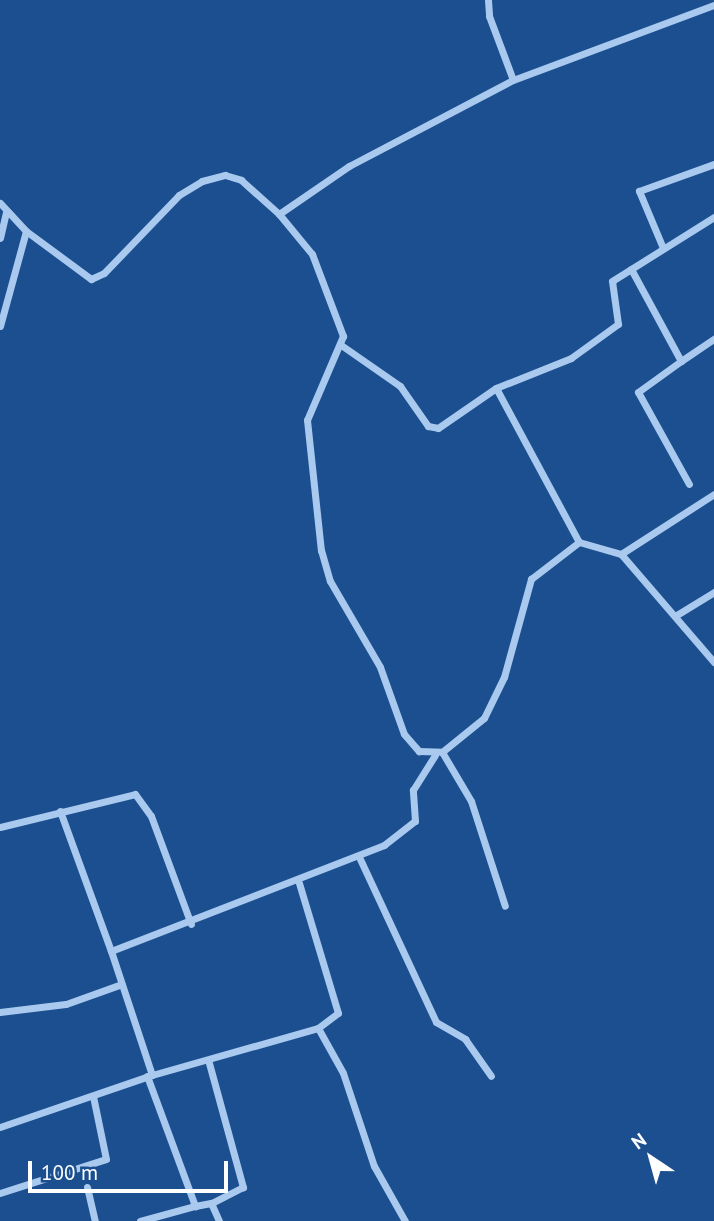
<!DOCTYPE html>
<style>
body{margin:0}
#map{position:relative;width:714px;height:1221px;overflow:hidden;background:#1b4f8f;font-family:"PT Sans",sans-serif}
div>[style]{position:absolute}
.minor>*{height:7px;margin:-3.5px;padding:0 3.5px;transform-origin:3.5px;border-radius:3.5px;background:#a9c9ee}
span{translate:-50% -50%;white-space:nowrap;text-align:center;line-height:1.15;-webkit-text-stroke:5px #1b4f8f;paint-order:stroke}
.north{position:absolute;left:616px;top:1123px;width:70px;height:70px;-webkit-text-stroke:5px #1b4f8f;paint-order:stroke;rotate:324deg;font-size:19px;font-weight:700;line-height:28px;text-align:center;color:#fff}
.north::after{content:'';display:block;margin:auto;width:24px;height:32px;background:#fff;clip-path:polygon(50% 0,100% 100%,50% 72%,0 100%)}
.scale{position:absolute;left:28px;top:1161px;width:200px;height:32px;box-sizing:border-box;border:4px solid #fff;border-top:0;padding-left:9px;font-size:21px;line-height:24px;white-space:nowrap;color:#fff;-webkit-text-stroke:5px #1b4f8f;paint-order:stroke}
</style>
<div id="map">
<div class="minor">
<div style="left:488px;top:0;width:16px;rotate:86deg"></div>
<div style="left:489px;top:16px;width:68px;rotate:69.4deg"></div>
<div style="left:0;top:203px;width:38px;rotate:47deg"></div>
<div style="left:26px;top:231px;width:81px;rotate:36.4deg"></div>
<div style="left:91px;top:279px;width:14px;rotate:-25deg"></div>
<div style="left:104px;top:273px;width:108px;rotate:-46.1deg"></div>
<div style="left:179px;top:195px;width:27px;rotate:-31deg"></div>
<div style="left:202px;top:181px;width:24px;rotate:-15deg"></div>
<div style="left:225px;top:175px;width:17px;rotate:17deg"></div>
<div style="left:241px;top:180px;width:51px;rotate:41.8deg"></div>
<div style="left:279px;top:214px;width:52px;rotate:50.5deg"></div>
<div style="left:312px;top:254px;width:88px;rotate:69.3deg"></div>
<div style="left:343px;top:336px;width:91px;rotate:113.2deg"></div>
<div style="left:307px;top:420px;width:131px;rotate:83.9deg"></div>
<div style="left:321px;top:550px;width:32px;rotate:74deg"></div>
<div style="left:330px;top:581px;width:99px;rotate:59.8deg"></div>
<div style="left:380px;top:667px;width:71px;rotate:70.3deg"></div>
<div style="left:404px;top:734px;width:23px;rotate:49deg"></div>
<div style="left:419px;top:751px;width:23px;rotate:2deg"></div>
<div style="left:442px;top:752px;width:54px;rotate:-39deg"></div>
<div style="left:484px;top:718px;width:46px;rotate:-64deg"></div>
<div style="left:504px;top:677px;width:102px;rotate:-74.6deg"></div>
<div style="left:531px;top:579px;width:61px;rotate:-37.6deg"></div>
<div style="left:579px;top:542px;width:44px;rotate:15.9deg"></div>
<div style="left:621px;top:554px;width:143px;rotate:49.3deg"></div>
<div style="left:279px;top:214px;width:85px;rotate:-34.4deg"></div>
<div style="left:349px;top:166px;width:185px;rotate:-27.7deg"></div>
<div style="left:513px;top:80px;width:215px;rotate:-20.5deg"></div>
<div style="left:0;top:238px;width:28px;rotate:-77deg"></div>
<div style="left:663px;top:248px;width:62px;rotate:-112.8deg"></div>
<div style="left:639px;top:191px;width:80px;rotate:-19.8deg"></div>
<div style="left:631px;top:269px;width:105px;rotate:61.5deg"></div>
<div style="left:681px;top:361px;width:40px;rotate:-34deg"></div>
<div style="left:0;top:326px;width:98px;rotate:-74.7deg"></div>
<div style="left:341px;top:345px;width:72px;rotate:34.8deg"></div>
<div style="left:400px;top:386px;width:49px;rotate:55deg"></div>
<div style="left:428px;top:426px;width:10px;rotate:11deg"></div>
<div style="left:438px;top:428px;width:70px;rotate:-34.6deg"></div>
<div style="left:496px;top:388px;width:81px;rotate:-21.8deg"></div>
<div style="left:571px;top:358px;width:58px;rotate:-35.9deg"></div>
<div style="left:618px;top:324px;width:43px;rotate:-97.9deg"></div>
<div style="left:612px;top:281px;width:120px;rotate:-32.1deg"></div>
<div style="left:681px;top:361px;width:53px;rotate:144.2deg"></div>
<div style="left:638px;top:392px;width:105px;rotate:61deg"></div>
<div style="left:496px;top:388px;width:175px;rotate:61.7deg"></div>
<div style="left:621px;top:554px;width:111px;rotate:-32.8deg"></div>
<div style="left:675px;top:616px;width:46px;rotate:-31.6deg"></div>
<div style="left:442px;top:752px;width:57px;rotate:59.4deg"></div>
<div style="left:471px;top:801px;width:110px;rotate:72.1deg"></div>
<div style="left:60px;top:811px;width:149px;rotate:70deg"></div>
<div style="left:0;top:827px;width:139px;rotate:-13.7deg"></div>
<div style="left:135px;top:794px;width:27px;rotate:54deg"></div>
<div style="left:151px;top:816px;width:115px;rotate:69.7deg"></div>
<div style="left:360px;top:859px;width:180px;rotate:65deg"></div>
<div style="left:436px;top:1022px;width:34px;rotate:30deg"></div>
<div style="left:465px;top:1039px;width:45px;rotate:54.9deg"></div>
<div style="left:0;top:1012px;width:66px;rotate:-6.9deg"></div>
<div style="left:66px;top:1004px;width:59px;rotate:-19.7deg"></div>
<div style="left:318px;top:1028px;width:51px;rotate:60.9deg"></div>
<div style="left:343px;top:1073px;width:98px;rotate:71.6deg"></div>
<div style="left:374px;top:1166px;width:63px;rotate:60.6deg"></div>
<div style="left:209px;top:1063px;width:129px;rotate:74.7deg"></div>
<div style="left:243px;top:1187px;width:36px;rotate:153deg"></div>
<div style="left:152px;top:1075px;width:173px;rotate:-15.8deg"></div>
<div style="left:318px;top:1028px;width:25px;rotate:-37deg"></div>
<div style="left:338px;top:1013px;width:136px;rotate:-106.7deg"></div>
<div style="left:147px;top:1076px;width:139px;rotate:69.7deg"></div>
<div style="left:195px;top:1206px;width:16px;rotate:-11deg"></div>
<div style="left:211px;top:1203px;width:20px;rotate:66deg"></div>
<div style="left:0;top:1127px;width:161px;rotate:-18.9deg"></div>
<div style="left:152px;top:1075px;width:131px;rotate:-108.3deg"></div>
<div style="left:111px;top:951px;width:293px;rotate:-21.2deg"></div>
<div style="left:384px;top:845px;width:39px;rotate:-38deg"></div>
<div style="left:415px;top:821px;width:31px;rotate:-94deg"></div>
<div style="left:413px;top:790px;width:41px;rotate:-57.8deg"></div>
<div style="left:87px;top:1187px;width:35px;rotate:77deg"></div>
<div style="left:0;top:1193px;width:111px;rotate:-17.8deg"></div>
<div style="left:106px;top:1159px;width:64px;rotate:-101.7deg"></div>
<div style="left:140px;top:1221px;width:57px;rotate:-15.3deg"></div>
</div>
<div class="north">N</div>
<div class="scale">100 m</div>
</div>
